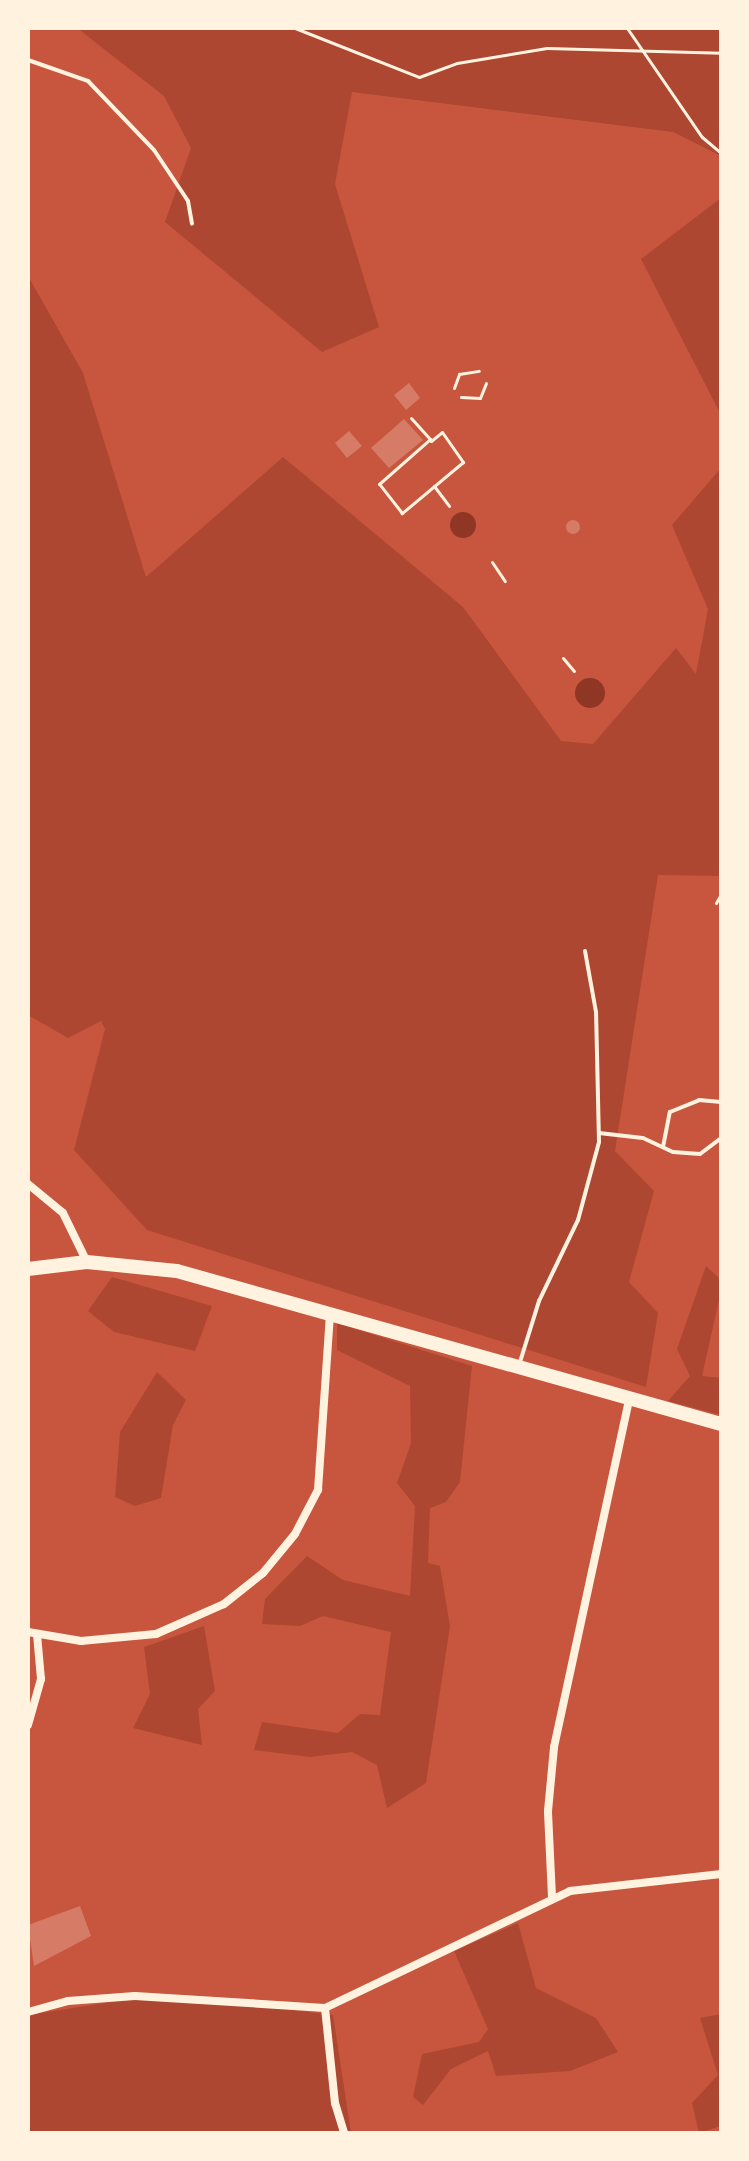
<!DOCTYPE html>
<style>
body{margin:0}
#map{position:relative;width:749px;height:2161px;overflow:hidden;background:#c8553d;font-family:"PT Sans Narrow",sans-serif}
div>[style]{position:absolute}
.green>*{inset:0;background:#ae4732}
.water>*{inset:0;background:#8f3625}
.round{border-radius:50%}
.building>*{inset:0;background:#d67c66}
.path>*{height:3px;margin:-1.5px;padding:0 1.5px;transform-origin:1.5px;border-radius:1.5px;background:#fff3e0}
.service>*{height:4px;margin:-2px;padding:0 2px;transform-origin:2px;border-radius:2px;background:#fff3e0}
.minor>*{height:8px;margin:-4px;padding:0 4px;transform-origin:4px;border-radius:4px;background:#fff3e0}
.primary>*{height:14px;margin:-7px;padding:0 7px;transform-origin:7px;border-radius:7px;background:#fff3e0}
span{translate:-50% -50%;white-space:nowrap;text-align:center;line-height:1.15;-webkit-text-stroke:6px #fff3e0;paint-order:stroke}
.frame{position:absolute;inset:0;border:30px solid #fff3e0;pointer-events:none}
</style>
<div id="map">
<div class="green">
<div style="clip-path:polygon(77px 28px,721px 28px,721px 156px,673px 132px,352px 92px,335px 184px,379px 327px,322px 352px,165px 222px,191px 148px,164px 96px)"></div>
<div style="clip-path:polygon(721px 198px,721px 415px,641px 259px)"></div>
<div style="clip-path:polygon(28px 276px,83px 373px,146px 577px,283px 457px,463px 607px,561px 741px,593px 744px,676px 648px,696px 674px,708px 609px,672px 525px,721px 468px,721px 876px,658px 875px,615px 1151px,654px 1191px,629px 1282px,658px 1313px,646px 1387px,147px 1230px,74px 1150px,105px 1029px,101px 1021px,68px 1038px,28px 1015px)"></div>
<div style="clip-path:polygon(706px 1266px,721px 1280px,721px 1291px,702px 1376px,721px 1378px,721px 1415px,668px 1401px,690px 1376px,677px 1349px)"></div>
<div style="clip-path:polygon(112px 1277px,212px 1306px,195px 1351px,114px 1332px,88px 1311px)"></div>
<div style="clip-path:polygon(337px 1323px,472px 1366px,460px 1482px,446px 1502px,430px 1508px,428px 1563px,440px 1566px,450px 1626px,426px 1783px,387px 1808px,377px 1765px,352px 1752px,310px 1757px,254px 1750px,262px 1722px,338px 1733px,360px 1714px,380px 1715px,391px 1632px,323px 1616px,300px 1626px,262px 1624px,265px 1599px,307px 1556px,343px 1580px,410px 1596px,415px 1506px,397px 1483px,411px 1443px,410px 1386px,337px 1350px)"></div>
<div style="clip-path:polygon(157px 1372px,186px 1400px,173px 1425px,161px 1498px,135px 1506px,115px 1497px,120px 1432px)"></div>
<div style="clip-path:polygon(204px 1626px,215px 1691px,198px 1709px,202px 1745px,133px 1728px,150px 1694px,144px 1647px)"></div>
<div style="clip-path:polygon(518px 1923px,536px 1988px,596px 2018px,618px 2052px,570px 2071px,496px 2076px,488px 2051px,451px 2069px,423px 2105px,413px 2097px,422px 2054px,479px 2042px,488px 2029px,454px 1951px)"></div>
<div style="clip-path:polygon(163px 1994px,333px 2015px,351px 2133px,28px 2133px,28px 2015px)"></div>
<div style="clip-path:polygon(721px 2014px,721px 2126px,699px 2133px,692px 2103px,718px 2075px,700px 2018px)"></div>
</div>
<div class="water">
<div class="round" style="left:450px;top:512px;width:26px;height:26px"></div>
<div class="round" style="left:575px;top:678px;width:30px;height:30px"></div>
</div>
<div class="building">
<div style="clip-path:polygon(409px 383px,420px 398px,406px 410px,394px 395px)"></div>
<div style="clip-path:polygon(404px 419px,423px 440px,389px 468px,371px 448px)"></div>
<div style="clip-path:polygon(349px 431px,362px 446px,347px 458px,335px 443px)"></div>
<div class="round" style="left:566px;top:520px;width:14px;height:14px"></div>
<div style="clip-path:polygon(80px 1906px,91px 1936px,34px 1966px,28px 1925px)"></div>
</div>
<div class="path">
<div style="left:295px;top:28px;width:133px;rotate:21.6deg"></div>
<div style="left:419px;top:77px;width:40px;rotate:-20.2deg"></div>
<div style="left:457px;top:63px;width:91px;rotate:-9.5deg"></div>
<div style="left:547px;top:48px;width:174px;rotate:1.6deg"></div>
<div style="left:627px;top:28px;width:132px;rotate:55.5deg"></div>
<div style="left:702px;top:137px;width:25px;rotate:40deg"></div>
<div style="left:454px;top:388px;width:15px;rotate:-70deg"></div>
<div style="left:459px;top:374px;width:20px;rotate:-9deg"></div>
<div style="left:461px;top:397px;width:19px;rotate:3deg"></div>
<div style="left:480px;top:398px;width:16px;rotate:-68deg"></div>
<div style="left:411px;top:418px;width:28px;rotate:48deg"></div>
<div style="left:430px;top:439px;width:2px;rotate:63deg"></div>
<div style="left:431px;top:441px;width:14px;rotate:-39deg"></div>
<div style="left:442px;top:432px;width:37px;rotate:55deg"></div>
<div style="left:463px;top:462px;width:80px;rotate:140.1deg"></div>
<div style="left:402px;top:513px;width:37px;rotate:-128deg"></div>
<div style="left:379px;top:484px;width:68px;rotate:-41.4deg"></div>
<div style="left:434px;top:486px;width:25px;rotate:53deg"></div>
<div style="left:492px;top:562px;width:23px;rotate:56deg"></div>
<div style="left:563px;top:658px;width:17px;rotate:50deg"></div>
<div style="left:716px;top:903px;width:10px;rotate:-61deg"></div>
</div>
<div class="service">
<div style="left:28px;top:60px;width:64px;rotate:19.3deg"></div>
<div style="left:88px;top:81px;width:95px;rotate:46.3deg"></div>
<div style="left:154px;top:150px;width:61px;rotate:56.3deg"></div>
<div style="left:188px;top:201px;width:23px;rotate:80deg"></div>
<div style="left:599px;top:1133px;width:44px;rotate:6.5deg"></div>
<div style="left:643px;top:1138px;width:33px;rotate:25deg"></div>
<div style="left:673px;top:1152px;width:27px;rotate:4deg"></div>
<div style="left:700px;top:1154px;width:26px;rotate:-37deg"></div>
<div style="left:663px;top:1147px;width:36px;rotate:-79deg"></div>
<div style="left:670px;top:1112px;width:31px;rotate:-22deg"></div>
<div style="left:699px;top:1100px;width:22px;rotate:5deg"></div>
<div style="left:520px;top:1362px;width:64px;rotate:-72.7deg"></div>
<div style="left:539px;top:1301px;width:90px;rotate:-64.3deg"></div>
<div style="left:578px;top:1220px;width:81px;rotate:-74.9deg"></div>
<div style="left:599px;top:1142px;width:130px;rotate:-91.3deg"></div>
<div style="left:596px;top:1012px;width:62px;rotate:-100.2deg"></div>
</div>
<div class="minor">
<div style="left:28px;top:1184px;width:45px;rotate:39.6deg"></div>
<div style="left:63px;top:1213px;width:55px;rotate:63.9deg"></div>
<div style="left:28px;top:1632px;width:54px;rotate:9.6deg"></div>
<div style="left:81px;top:1641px;width:75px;rotate:-5.3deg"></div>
<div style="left:156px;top:1634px;width:74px;rotate:-23.8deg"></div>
<div style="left:224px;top:1604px;width:50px;rotate:-38.5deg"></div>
<div style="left:263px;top:1573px;width:50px;rotate:-50.6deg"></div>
<div style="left:295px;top:1534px;width:50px;rotate:-62.4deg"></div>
<div style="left:318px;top:1490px;width:176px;rotate:-86.1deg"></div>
<div style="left:28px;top:1725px;width:48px;rotate:-74.2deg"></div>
<div style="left:41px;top:1679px;width:45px;rotate:-95.1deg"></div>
<div style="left:552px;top:1897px;width:86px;rotate:-92.7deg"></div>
<div style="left:548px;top:1811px;width:64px;rotate:-84.6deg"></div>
<div style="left:554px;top:1747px;width:356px;rotate:-77.8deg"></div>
<div style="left:325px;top:2008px;width:272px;rotate:-25.5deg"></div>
<div style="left:570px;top:1891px;width:152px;rotate:-6.4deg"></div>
<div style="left:325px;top:2008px;width:96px;rotate:84deg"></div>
<div style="left:335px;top:2103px;width:31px;rotate:73deg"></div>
<div style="left:28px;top:2012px;width:41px;rotate:-15.4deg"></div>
<div style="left:68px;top:2001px;width:67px;rotate:-4.3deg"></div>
<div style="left:135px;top:1996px;width:190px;rotate:3.6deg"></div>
</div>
<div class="primary">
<div style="left:28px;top:1269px;width:59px;rotate:-6.8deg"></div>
<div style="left:87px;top:1262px;width:90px;rotate:5.7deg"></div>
<div style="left:177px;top:1271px;width:565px;rotate:15.71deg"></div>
</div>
<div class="frame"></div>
</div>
